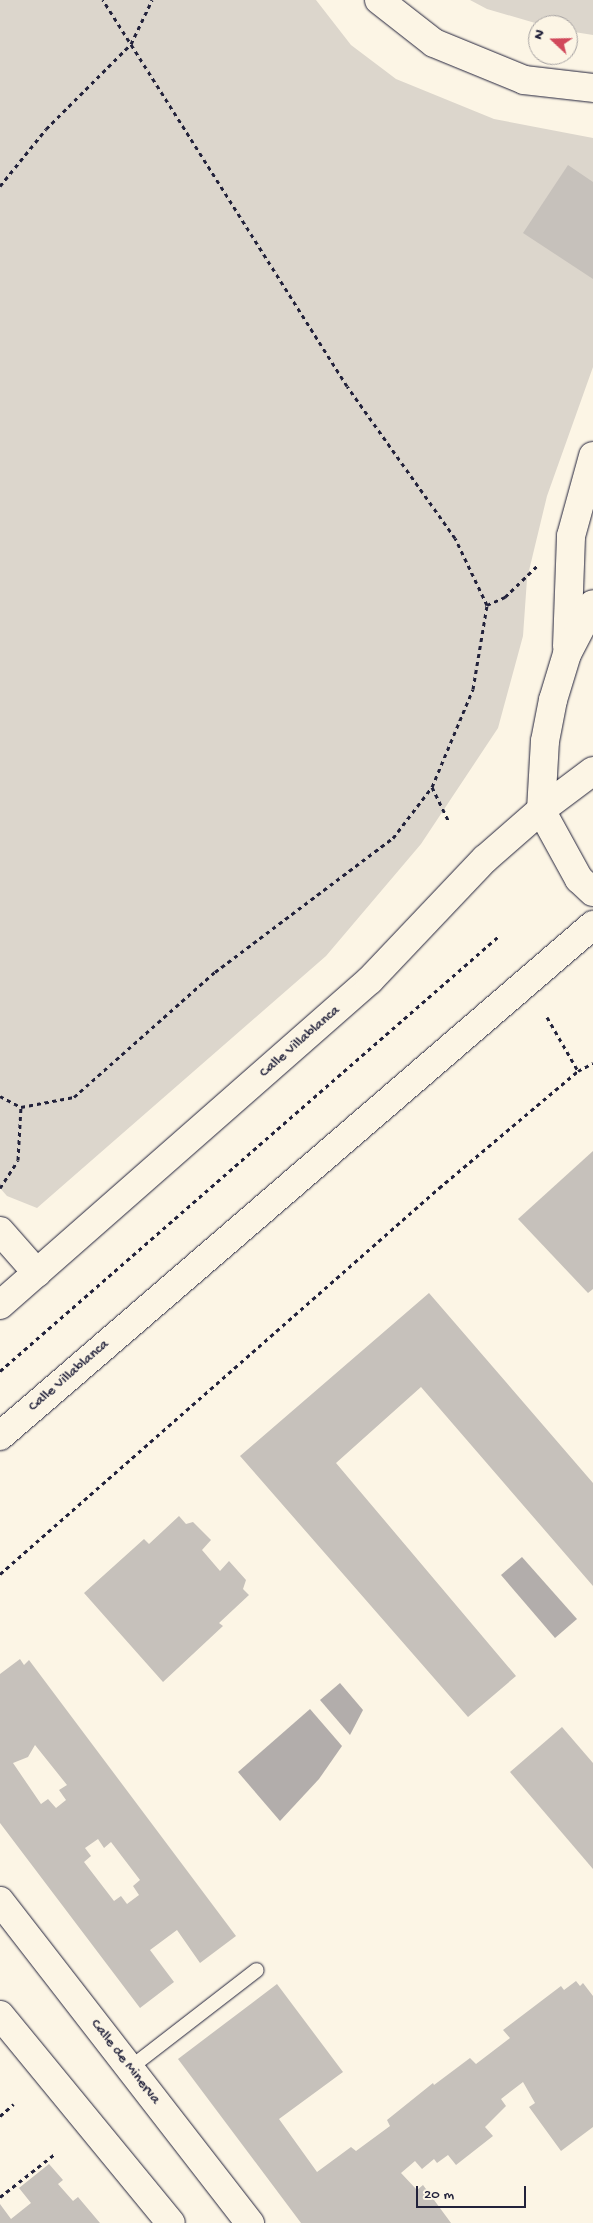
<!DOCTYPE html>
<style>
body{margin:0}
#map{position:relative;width:593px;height:2223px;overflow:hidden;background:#fcf5e5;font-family:"Gochi Hand",sans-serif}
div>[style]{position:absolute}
.green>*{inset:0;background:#dcd6cc}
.water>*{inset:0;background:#b2adab}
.building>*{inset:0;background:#c6c1bb}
.path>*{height:3px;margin-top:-1.5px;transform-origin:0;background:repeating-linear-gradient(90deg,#22223b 0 4px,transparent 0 8px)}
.roads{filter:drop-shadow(0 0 1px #22223b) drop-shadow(0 0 1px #22223b)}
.lane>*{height:14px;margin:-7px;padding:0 7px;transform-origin:7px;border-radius:7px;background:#fcf5e5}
.street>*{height:28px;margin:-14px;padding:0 14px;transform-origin:14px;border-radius:14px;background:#fcf5e5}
.secondary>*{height:28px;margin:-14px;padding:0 14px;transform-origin:14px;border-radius:14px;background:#fcf5e5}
span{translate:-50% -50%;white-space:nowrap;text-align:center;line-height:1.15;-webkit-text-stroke:4px #fcf5e5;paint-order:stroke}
.street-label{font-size:15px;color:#22223b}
.north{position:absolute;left:528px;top:15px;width:50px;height:50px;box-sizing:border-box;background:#fcf5e5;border:1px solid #a5a1a1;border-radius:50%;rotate:291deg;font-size:14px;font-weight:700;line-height:20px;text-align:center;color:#22223b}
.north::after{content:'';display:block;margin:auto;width:18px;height:22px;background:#d1495b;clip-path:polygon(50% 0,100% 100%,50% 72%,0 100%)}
.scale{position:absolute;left:416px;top:2186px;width:110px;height:22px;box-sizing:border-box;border:2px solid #22223b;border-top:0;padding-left:6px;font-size:15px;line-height:18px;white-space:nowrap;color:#22223b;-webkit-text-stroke:4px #fcf5e5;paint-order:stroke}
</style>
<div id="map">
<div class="green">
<div style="clip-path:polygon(0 0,316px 0,351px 45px,396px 79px,494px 119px,593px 138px,593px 367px,547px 496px,527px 579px,523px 636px,498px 728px,421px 844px,326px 956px,37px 1208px,7px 1196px,0 1188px)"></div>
<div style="clip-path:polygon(470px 0,593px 0,593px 35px,568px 31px,568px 25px,542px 25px,487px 9px)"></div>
</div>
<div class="water">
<div style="clip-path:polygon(522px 1557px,577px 1619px,555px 1638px,501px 1575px)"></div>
<div style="clip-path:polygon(340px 1683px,363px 1710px,350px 1735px,320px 1700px)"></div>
<div style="clip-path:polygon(310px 1709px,342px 1746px,319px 1779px,280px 1821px,238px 1772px)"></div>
</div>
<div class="building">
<div style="clip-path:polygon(568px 165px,593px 182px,593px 279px,523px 233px)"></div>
<div style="clip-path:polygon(593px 1151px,593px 1289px,588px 1293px,518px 1219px)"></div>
<div style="clip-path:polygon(429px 1293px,593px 1483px,593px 1586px,421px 1387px,336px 1463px,516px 1676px,468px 1717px,240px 1456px)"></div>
<div style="clip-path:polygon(179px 1516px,186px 1524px,193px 1522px,211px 1540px,202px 1550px,220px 1571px,229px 1561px,246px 1580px,243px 1589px,249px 1595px,219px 1623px,223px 1626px,163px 1682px,84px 1593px,144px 1539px,149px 1544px)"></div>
<div style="clip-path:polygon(evenodd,20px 1659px,24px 1665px,29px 1660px,236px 1936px,200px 1963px,177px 1930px,150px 1950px,174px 1982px,140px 2008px,0 1823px,0 1674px,20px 1659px,35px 1745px,67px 1785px,59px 1790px,66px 1800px,56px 1808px,48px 1799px,41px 1804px,13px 1763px,28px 1757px,35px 1745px,20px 1659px,98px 1839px,104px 1848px,111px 1842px,140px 1880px,133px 1886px,139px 1895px,127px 1904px,121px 1896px,114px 1901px,84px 1862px,91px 1856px,85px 1848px,98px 1839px)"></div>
<div style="clip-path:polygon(562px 1727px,593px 1763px,593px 1869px,510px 1772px)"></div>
<div style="clip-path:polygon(576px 1981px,580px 1986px,583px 1983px,593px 1996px,593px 2127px,561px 2151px,529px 2107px,535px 2103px,523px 2082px,501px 2099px,506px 2106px,485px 2127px,493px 2136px,456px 2165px,448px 2155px,437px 2163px,434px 2159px,422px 2169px,415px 2161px,401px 2173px,417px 2190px,423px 2185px,451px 2223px,301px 2223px,178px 2059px,277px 1984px,343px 2072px,279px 2119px,317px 2172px,351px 2147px,356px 2151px,390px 2126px,387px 2120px,433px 2083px,434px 2085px,470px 2058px,476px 2064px,510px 2038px,503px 2030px,561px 1986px,564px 1990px)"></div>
<div style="clip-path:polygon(49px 2164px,63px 2180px,58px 2184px,73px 2201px,78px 2197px,100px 2223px,0 2223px,0 2204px,11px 2219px,31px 2203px,19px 2188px)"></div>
</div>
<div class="path">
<div style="left:0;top:186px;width:73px;rotate:-51.1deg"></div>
<div style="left:46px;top:129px;width:120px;rotate:-45deg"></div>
<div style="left:131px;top:44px;width:49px;rotate:-64.5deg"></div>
<div style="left:487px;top:605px;width:20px;rotate:-24deg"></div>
<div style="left:505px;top:597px;width:45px;rotate:-44.1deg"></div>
<div style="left:432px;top:787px;width:39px;rotate:64deg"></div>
<div style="left:547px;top:1017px;width:62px;rotate:60.1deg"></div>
<div style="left:0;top:1096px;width:24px;rotate:28deg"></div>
<div style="left:21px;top:1107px;width:54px;rotate:-10.7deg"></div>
<div style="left:74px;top:1097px;width:188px;rotate:-41.6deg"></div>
<div style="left:215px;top:972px;width:223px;rotate:-37deg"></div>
<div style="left:393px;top:838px;width:64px;rotate:-52.6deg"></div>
<div style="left:432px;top:787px;width:106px;rotate:-67.3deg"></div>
<div style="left:473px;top:689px;width:85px;rotate:-80.5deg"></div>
<div style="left:487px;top:605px;width:74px;rotate:-115.5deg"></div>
<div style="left:455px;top:538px;width:186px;rotate:-125.4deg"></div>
<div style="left:347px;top:386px;width:457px;rotate:-122.3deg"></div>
<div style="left:0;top:1188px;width:33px;rotate:-57deg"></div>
<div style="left:18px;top:1160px;width:53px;rotate:-86.8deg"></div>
<div style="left:0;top:1371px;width:662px;rotate:-41.08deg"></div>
<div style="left:0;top:1574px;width:585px;rotate:-41.32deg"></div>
<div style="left:439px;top:1188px;width:182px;rotate:-40.1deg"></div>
<div style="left:578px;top:1071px;width:17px;rotate:-28deg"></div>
<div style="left:0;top:2116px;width:18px;rotate:-41deg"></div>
<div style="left:0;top:2197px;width:71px;rotate:-38.2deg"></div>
</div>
<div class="roads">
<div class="lane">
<div style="left:130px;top:2068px;width:160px;rotate:-37.7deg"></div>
</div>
<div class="street">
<div style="left:379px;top:0;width:70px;rotate:38deg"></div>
<div style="left:434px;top:43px;width:97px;rotate:22.3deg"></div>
<div style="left:524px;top:80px;width:69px;rotate:6.6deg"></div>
<div style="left:0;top:1231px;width:56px;rotate:48.6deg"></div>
<div style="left:0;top:1901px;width:408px;rotate:52.2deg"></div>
<div style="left:0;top:2015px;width:269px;rotate:50.6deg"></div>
</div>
<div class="secondary">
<div style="left:567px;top:646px;width:110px;rotate:-87.9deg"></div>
<div style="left:571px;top:536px;width:83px;rotate:-74.6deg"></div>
<div style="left:541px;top:810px;width:69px;rotate:-86.7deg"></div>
<div style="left:545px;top:741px;width:42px;rotate:-79deg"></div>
<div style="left:553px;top:700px;width:48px;rotate:-73.1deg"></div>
<div style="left:567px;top:654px;width:56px;rotate:-62.5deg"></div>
<div style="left:541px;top:810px;width:79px;rotate:61.2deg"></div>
<div style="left:579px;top:879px;width:19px;rotate:43deg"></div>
<div style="left:0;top:1305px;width:492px;rotate:-41.3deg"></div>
<div style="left:370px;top:980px;width:167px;rotate:-46.5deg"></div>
<div style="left:485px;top:859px;width:74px;rotate:-41.2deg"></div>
<div style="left:541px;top:810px;width:65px;rotate:-36.9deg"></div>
<div style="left:0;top:1436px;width:783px;rotate:-40.75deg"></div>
</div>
</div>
<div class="street-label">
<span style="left:300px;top:1042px;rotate:-41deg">Calle Villablanca</span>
<span style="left:69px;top:1376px;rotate:-41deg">Calle Villablanca</span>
<span style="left:125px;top:2062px;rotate:52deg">Calle de Minerva</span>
</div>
<div class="north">N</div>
<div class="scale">20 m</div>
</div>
